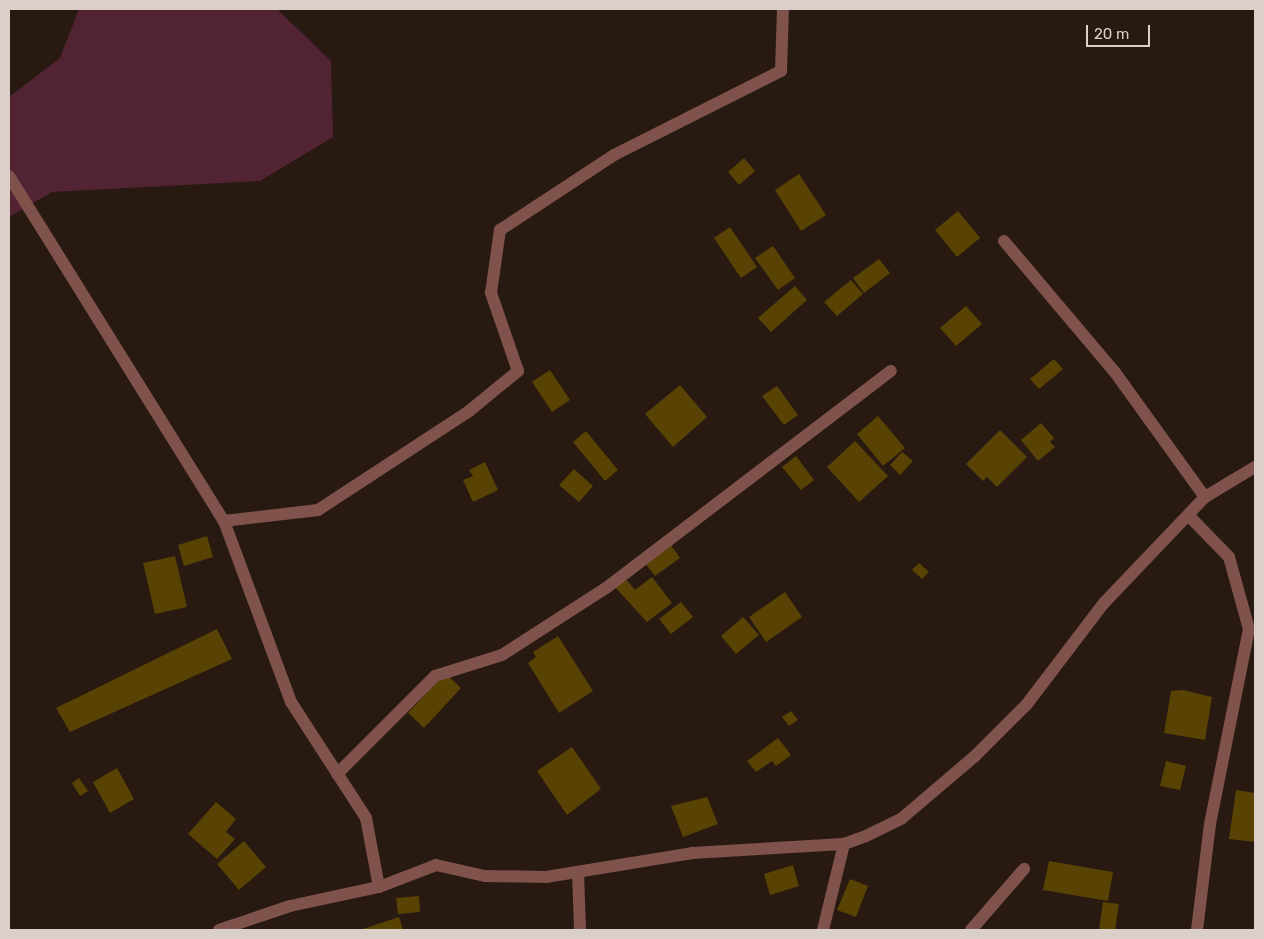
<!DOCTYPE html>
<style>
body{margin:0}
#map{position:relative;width:1264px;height:939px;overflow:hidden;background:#281a10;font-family:Rubik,sans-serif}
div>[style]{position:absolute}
.green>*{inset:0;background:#512333}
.building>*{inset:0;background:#584204}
.minor>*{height:12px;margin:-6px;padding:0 6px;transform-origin:6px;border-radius:6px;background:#7f524c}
span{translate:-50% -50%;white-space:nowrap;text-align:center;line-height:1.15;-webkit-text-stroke:4.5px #281a10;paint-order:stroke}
.frame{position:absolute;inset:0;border:10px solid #dad0c9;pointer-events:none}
.scale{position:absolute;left:1086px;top:25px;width:64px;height:22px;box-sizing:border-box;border:2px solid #dad0c9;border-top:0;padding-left:6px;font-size:15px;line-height:18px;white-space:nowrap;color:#dad0c9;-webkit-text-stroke:4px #281a10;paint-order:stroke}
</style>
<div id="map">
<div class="green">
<div style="clip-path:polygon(79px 9px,277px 9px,331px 61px,333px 137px,260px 181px,52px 192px,9px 217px,9px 97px,60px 58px)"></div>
</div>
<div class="building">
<div style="clip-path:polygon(744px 158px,755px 171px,739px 185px,728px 172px)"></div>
<div style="clip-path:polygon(799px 174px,826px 215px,801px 231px,775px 190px)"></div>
<div style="clip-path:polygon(958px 211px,980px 238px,957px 257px,935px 230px)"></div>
<div style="clip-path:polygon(730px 227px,757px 267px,741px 278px,714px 238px)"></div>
<div style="clip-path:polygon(773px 246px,795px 278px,778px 290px,755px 258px)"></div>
<div style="clip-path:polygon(879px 259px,890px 273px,864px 293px,853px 278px)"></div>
<div style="clip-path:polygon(851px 280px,863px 294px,837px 316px,824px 302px)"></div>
<div style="clip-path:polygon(795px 286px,807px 300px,771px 332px,758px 318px)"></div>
<div style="clip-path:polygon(966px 306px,982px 324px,956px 346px,940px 328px)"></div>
<div style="clip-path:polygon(1054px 359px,1063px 369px,1039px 389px,1030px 379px)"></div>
<div style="clip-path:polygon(550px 370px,570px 400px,552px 412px,532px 382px)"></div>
<div style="clip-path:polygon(680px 385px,707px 417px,673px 447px,645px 414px)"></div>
<div style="clip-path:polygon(777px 386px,798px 415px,784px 425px,762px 396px)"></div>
<div style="clip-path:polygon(878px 416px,905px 448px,883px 466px,857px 434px)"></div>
<div style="clip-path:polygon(1041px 423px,1054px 438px,1050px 442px,1055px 447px,1038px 461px,1021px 440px)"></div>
<div style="clip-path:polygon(1000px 430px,1027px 457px,997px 487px,987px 477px,983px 481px,966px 464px)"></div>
<div style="clip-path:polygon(586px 431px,618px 470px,605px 481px,573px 442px)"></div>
<div style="clip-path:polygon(855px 441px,888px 476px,859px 502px,827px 467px)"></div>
<div style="clip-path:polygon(902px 452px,913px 461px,900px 475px,890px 465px)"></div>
<div style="clip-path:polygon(796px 456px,814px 480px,801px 490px,782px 467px)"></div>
<div style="clip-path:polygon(485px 462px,498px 490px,473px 502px,463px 480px,473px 476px,469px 470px)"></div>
<div style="clip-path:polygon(574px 469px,593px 486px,579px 502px,559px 485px)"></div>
<div style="clip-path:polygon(207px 536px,213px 557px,184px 566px,178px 545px)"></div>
<div style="clip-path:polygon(670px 544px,680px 558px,655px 576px,645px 563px)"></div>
<div style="clip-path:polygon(175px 556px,187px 607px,155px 614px,143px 563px)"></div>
<div style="clip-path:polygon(919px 563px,929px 572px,922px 579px,912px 570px)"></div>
<div style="clip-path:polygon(652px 577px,672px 603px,647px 622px,614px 586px,625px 578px,635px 590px)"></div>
<div style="clip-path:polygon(785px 592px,802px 617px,766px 642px,749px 617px)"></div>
<div style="clip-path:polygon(681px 602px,693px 617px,671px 634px,659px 619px)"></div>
<div style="clip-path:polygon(743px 617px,759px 635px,736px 654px,721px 636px)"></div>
<div style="clip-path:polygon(217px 629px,232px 659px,70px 732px,56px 708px)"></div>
<div style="clip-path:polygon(558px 636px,593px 691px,559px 713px,528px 663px,536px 657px,533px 652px)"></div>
<div style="clip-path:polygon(445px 673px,461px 688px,424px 728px,408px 713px)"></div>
<div style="clip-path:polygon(1183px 690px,1212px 697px,1205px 740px,1164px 733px,1171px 691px)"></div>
<div style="clip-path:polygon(791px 711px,798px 720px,789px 726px,782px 717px)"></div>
<div style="clip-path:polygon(778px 738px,791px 755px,776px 766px,772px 761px,756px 772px,747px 761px)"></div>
<div style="clip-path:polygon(572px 747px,601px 789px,567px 815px,537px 771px)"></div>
<div style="clip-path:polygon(1166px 761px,1186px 766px,1180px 790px,1160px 786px)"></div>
<div style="clip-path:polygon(117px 768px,134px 799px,110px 813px,93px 782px)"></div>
<div style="clip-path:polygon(79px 778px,88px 791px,80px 796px,72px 783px)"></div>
<div style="clip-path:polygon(1236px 790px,1255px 793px,1255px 842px,1229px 839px)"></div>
<div style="clip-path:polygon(707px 797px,718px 824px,683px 837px,671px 806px)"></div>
<div style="clip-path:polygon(216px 802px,236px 819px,226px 832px,235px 839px,217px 859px,188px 834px)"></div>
<div style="clip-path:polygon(244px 841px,266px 867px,239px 890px,217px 864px)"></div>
<div style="clip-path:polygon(1049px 861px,1113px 872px,1108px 901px,1043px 890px)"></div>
<div style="clip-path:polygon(793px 865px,799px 886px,770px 895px,764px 874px)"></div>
<div style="clip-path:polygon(850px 879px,868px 886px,856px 917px,837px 910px)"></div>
<div style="clip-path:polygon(419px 896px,420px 912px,398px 914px,396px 898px)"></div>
<div style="clip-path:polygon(1103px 902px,1119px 904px,1115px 930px,1099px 930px)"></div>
<div style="clip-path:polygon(399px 917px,403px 930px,360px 930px)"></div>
</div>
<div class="minor">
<div style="left:9px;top:176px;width:407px;rotate:58.1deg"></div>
<div style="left:224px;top:521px;width:193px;rotate:69.7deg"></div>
<div style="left:291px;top:702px;width:138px;rotate:57.1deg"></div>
<div style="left:366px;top:818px;width:70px;rotate:79.3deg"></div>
<div style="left:1004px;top:241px;width:170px;rotate:49.8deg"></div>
<div style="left:1114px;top:371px;width:155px;rotate:54.2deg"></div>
<div style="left:1189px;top:516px;width:57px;rotate:45.7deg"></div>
<div style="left:1229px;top:557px;width:75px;rotate:74.5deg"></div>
<div style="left:1249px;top:629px;width:199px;rotate:101.3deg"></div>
<div style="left:1210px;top:824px;width:107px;rotate:97deg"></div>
<div style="left:224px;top:521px;width:95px;rotate:-6.7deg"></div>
<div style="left:318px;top:510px;width:179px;rotate:-33.2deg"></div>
<div style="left:468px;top:412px;width:65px;rotate:-39.4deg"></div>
<div style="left:518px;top:371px;width:83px;rotate:-109.1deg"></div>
<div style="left:491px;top:293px;width:64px;rotate:-81.9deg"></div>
<div style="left:500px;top:230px;width:136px;rotate:-33.3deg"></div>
<div style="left:614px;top:155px;width:187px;rotate:-26.7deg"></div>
<div style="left:781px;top:71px;width:62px;rotate:-88.2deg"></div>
<div style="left:337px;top:774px;width:139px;rotate:-45deg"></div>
<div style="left:435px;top:676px;width:70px;rotate:-17.4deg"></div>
<div style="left:502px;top:655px;width:124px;rotate:-32.8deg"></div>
<div style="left:606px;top:588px;width:358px;rotate:-37.3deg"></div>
<div style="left:578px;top:872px;width:58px;rotate:88deg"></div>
<div style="left:219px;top:930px;width:75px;rotate:-18.7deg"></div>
<div style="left:290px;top:906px;width:91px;rotate:-12.1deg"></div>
<div style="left:379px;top:887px;width:61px;rotate:-21.1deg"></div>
<div style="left:436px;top:865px;width:50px;rotate:12.7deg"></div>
<div style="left:485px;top:876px;width:61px;rotate:0.9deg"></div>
<div style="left:546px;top:877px;width:148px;rotate:-9.3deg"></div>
<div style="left:692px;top:853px;width:152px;rotate:-3.4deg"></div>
<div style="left:844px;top:844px;width:23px;rotate:-20deg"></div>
<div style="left:866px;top:836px;width:39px;rotate:-26deg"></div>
<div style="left:901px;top:819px;width:97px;rotate:-40.4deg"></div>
<div style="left:975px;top:756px;width:74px;rotate:-45deg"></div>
<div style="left:1027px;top:704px;width:127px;rotate:-52.7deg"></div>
<div style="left:1104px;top:603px;width:146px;rotate:-46.4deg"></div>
<div style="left:1205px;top:497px;width:58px;rotate:-31deg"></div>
<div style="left:823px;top:930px;width:89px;rotate:-76.3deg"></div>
<div style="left:971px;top:930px;width:81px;rotate:-49deg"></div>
</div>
<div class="frame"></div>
<div class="scale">20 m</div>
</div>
